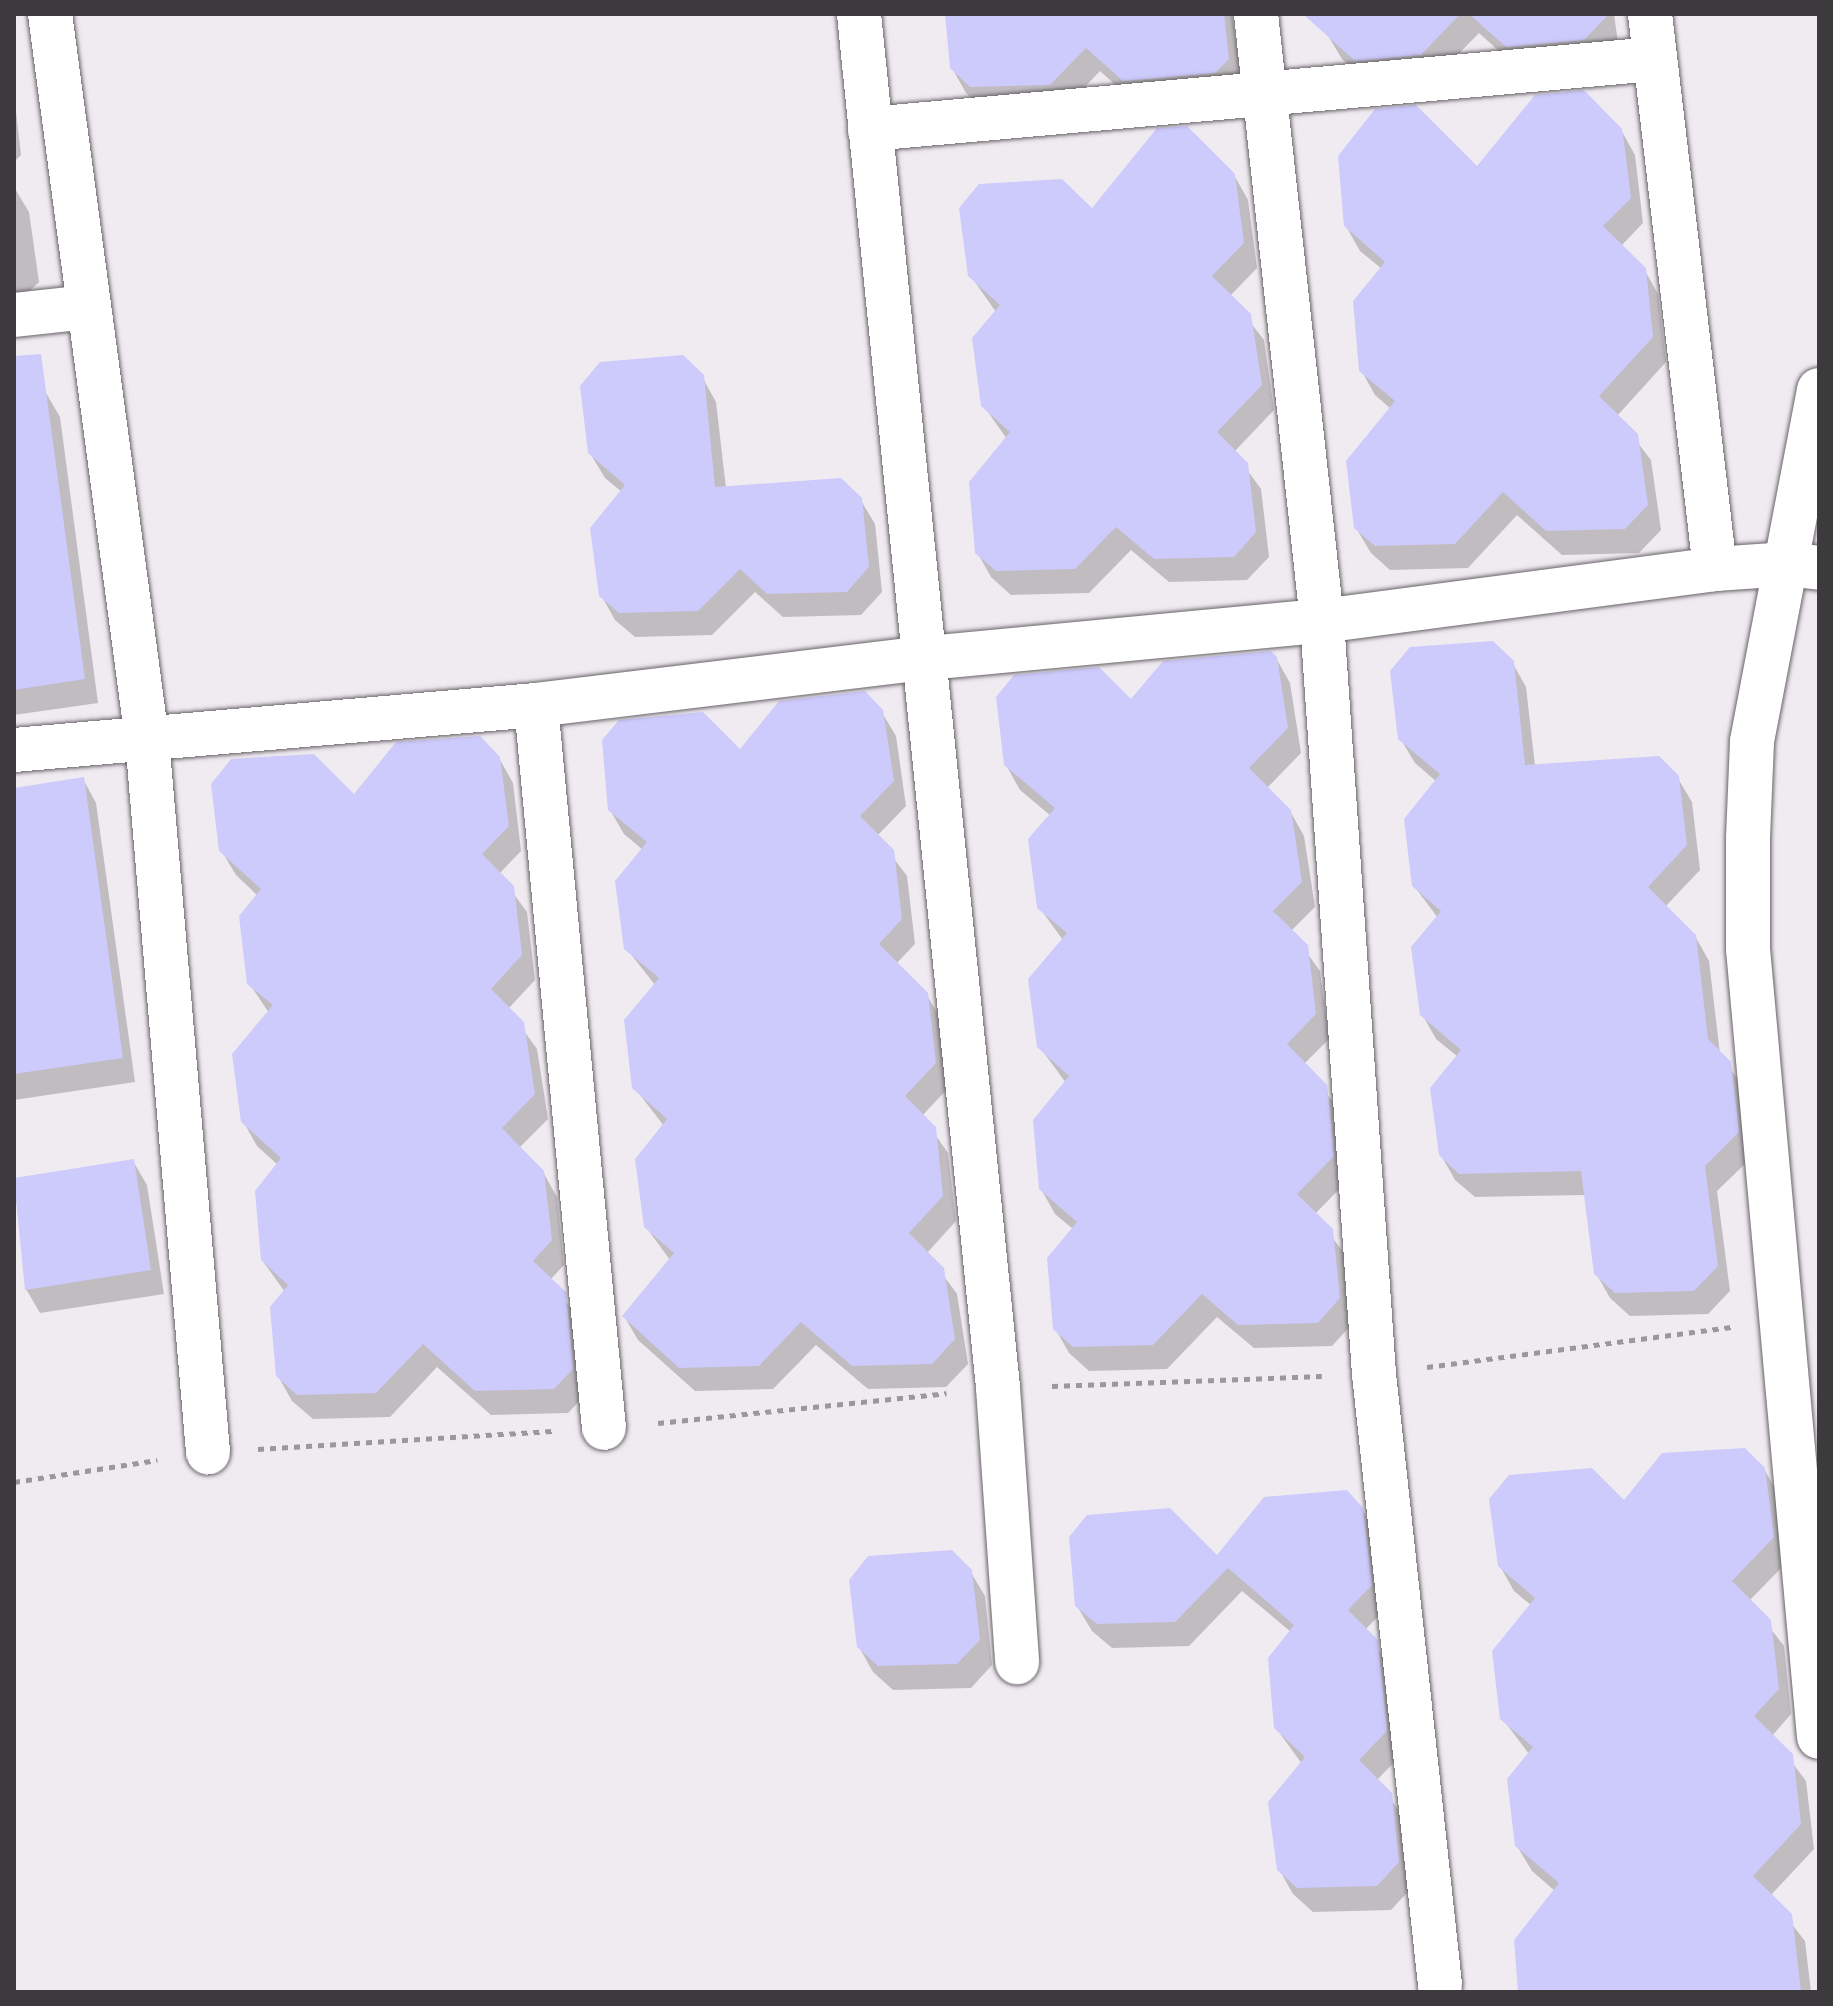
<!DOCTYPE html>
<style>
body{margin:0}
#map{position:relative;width:1833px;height:2006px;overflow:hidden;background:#f0ebf1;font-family:"PT Sans Narrow",sans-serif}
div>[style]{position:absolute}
.shadow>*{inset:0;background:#0003}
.building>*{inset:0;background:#cdcafc}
.path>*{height:5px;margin-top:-2.5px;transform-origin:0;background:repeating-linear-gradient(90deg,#9b979c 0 6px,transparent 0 12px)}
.roads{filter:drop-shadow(0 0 2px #676368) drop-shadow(0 0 2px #676368)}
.minor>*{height:44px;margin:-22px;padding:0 22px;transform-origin:22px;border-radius:22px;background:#fff}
span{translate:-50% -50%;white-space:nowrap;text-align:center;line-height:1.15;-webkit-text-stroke:6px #fdf8fe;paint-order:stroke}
.frame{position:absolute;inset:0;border:16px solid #3c3a3d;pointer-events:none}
</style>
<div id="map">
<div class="shadow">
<div style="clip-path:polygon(947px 14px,1232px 14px,1242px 84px,1138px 105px,1100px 71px,1064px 109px,986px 111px,966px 93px,952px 68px)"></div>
<div style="clip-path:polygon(1325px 14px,1614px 14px,1618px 43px,1521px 71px,1479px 33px,1435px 78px,1370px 84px,1342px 59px,1327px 34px)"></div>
<div style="clip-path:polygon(14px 94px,21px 155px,14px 162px)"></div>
<div style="clip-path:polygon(1621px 130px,1635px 155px,1643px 223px,1621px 246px,1644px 269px,1658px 294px,1666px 362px,1617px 416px,1651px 460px,1661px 530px,1639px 553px,1562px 555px,1517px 515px,1468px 568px,1390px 570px,1371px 553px,1356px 528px,1391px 409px,1375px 395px,1361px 370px,1382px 269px,1360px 251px,1346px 226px,1477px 169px)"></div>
<div style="clip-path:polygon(1234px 175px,1248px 200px,1257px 268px,1230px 296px,1264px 340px,1274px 410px,1234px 452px,1261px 489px,1269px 557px,1247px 580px,1169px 582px,1131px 550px,1089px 593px,1011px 595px,991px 577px,977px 552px,1007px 439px,983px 405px,996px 312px,970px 275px,1092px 211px)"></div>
<div style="clip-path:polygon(14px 187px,29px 212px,39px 282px,14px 306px)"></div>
<div style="clip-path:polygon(702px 377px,716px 402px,726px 488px,860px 499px,875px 524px,882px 592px,861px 615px,783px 617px,755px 592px,712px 635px,635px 637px,615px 620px,601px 595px,622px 492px,605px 478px,590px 453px)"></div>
<div style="clip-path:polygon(46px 393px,60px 417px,98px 703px,14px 715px,14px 398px)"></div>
<div style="clip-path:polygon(1276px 658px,1290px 683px,1301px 753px,1267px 788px,1290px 811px,1304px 836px,1315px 907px,1291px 931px,1320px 971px,1329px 1039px,1304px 1064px,1340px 1111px,1347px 1181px,1315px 1214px,1346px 1256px,1353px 1323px,1332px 1346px,1254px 1348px,1217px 1317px,1167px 1369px,1089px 1371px,1069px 1353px,1055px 1328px,1073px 1229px,1055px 1214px,1041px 1189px,1066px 1083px,1039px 1046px,1063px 940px,1039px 907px,1051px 816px,1020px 790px,1006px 765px,1132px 702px)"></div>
<div style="clip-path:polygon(1512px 662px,1526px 687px,1535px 766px,1677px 777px,1692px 802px,1700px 870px,1665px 907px,1695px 936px,1709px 961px,1720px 1054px,1744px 1088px,1752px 1157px,1717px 1191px,1730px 1291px,1708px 1314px,1630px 1316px,1610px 1298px,1596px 1273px,1586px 1195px,1475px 1197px,1455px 1180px,1441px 1155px,1458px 1057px,1436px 1039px,1422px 1014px,1438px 918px,1414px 886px,1437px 782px,1415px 763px,1400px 738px)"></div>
<div style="clip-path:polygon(881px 711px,896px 736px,906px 806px,877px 836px,907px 876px,915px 944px,896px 964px,926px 994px,941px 1019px,948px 1088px,922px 1116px,948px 1153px,956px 1221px,927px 1253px,957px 1294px,968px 1364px,946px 1387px,868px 1389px,816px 1345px,773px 1389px,695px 1391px,638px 1340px,624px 1316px,670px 1260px,646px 1227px,664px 1126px,634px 1087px,655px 985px,626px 948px,643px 850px,624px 834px,610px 810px,740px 752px)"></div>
<div style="clip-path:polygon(499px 758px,513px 783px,521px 851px,499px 874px,527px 912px,535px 980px,508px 1009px,537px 1049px,548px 1119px,519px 1148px,543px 1172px,557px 1197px,564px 1265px,550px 1280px,579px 1319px,586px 1394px,568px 1413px,491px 1415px,437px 1367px,390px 1417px,313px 1419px,292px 1401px,278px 1376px,285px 1292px,262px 1260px,278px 1165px,257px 1146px,243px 1121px,269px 1013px,249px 983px,258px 896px,236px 875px,221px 850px,354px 796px)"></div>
<div style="clip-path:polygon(83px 779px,96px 803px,135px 1082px,14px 1100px,14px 790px)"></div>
<div style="clip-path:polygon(133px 1161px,147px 1185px,164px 1294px,40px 1313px,26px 1289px,14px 1180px)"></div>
<div style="clip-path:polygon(1764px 1469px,1778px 1494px,1787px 1562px,1749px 1601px,1784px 1646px,1791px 1714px,1772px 1736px,1806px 1781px,1814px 1849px,1770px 1896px,1805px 1941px,1811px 1992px,1525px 1992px,1555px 1891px,1532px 1871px,1517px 1846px,1529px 1754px,1502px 1718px,1532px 1606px,1514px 1591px,1500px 1566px,1624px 1503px)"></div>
<div style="clip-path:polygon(1362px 1509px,1376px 1534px,1384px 1610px,1365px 1630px,1390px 1666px,1400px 1756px,1377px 1780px,1405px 1819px,1412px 1887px,1391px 1910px,1313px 1912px,1293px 1894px,1279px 1869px,1302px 1764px,1276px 1728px,1291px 1632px,1242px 1591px,1189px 1646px,1112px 1648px,1092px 1631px,1077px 1606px)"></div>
<div style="clip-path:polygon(970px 1571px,985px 1596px,992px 1665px,971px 1688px,893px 1690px,873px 1672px,859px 1647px)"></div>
</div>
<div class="building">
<div style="clip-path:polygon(945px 14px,1224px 14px,1229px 59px,1215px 73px,1123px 81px,1086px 48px,1050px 85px,970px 87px,950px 68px)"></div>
<div style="clip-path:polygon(1303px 14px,1460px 14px,1421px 55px,1355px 61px)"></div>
<div style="clip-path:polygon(1469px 14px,1609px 14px,1584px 40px,1506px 47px)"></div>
<div style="clip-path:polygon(1584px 90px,1622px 129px,1625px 149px,1631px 198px,1603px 226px,1646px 268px,1653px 337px,1599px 396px,1638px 434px,1648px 505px,1625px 529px,1546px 531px,1503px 492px,1455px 544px,1375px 546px,1354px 528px,1346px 461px,1395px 401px,1359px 371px,1353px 301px,1385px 262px,1344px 226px,1338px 156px,1375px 109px,1416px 105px,1477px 166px,1535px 95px)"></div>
<div style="clip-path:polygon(1187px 126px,1235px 174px,1244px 243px,1212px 276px,1251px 314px,1262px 385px,1217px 432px,1248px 463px,1256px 532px,1234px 557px,1154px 559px,1116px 527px,1075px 569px,996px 571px,975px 553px,969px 482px,1010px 432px,981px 406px,972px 338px,1000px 305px,968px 276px,959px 208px,979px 184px,1062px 179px,1092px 208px,1157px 128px)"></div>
<div style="clip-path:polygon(41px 354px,85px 679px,14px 690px,14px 356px)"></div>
<div style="clip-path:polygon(683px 355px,704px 375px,715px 487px,841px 478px,862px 498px,869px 567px,847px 592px,767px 594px,740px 569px,698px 611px,619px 613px,599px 596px,590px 528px,625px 485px,588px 453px,580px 386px,600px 362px)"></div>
<div style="clip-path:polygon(1493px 641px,1514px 661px,1525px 765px,1659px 756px,1679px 776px,1687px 845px,1648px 887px,1696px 935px,1708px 1039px,1731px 1062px,1739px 1132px,1705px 1166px,1718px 1266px,1694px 1291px,1615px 1293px,1594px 1274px,1581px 1171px,1459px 1174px,1439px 1155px,1430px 1088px,1461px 1050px,1420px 1015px,1411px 947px,1441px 911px,1412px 886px,1404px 819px,1440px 774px,1398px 739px,1390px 671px,1410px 647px)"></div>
<div style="clip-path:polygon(1271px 651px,1277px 657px,1288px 728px,1249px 768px,1291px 810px,1302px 882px,1273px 911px,1308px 945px,1316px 1014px,1287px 1044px,1327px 1085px,1334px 1156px,1297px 1194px,1333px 1229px,1340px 1298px,1318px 1323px,1238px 1325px,1202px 1294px,1153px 1345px,1073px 1347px,1053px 1329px,1047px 1258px,1077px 1222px,1039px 1189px,1033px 1120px,1069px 1076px,1037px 1047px,1028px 979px,1067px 933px,1037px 908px,1028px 839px,1055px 808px,1004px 765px,996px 697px,1014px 675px,1099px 667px,1131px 699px,1163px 661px)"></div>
<div style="clip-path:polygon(865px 691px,883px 710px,894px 781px,860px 816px,894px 850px,902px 919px,879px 944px,928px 993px,936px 1063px,905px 1096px,936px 1127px,943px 1196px,909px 1233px,944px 1268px,955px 1339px,932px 1364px,852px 1366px,801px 1322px,759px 1366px,679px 1368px,622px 1316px,674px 1253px,644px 1227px,635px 1159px,667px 1119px,632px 1088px,624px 1020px,659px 978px,624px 949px,615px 881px,647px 842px,608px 810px,602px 740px,619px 720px,703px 712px,740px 749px,779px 701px)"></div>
<div style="clip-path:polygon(480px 736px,500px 757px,509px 826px,482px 854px,514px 886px,522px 955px,491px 989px,524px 1022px,535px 1094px,502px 1128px,544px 1171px,552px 1240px,533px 1261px,566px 1292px,573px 1369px,554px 1389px,475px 1391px,423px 1344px,376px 1393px,297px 1395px,276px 1376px,270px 1307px,288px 1285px,261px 1260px,255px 1191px,281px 1158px,241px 1122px,232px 1054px,273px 1005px,247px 984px,239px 916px,261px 889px,219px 851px,211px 784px,231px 759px,314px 754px,354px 794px,396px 742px)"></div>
<div style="clip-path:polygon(84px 777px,123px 1058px,14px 1074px,14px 788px)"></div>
<div style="clip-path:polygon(134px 1159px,151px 1270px,25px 1290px,14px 1178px)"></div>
<div style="clip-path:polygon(1745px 1448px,1765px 1468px,1774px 1537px,1732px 1581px,1771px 1620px,1779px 1689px,1754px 1716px,1793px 1754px,1801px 1824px,1753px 1876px,1792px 1914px,1801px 1992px,1518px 1992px,1514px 1940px,1559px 1883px,1515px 1846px,1507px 1779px,1533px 1747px,1500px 1719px,1492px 1651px,1535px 1598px,1498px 1566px,1489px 1499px,1509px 1475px,1592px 1468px,1624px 1500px,1662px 1453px)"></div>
<div style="clip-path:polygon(1347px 1490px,1363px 1508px,1372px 1585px,1348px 1610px,1378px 1640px,1387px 1731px,1359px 1760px,1392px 1793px,1399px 1862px,1377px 1886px,1297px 1888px,1277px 1870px,1268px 1802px,1305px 1757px,1274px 1728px,1268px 1658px,1294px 1625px,1228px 1568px,1175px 1622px,1097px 1624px,1075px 1606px,1069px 1537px,1087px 1515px,1170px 1508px,1217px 1555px,1264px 1497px)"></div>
<div style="clip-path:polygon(952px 1550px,972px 1570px,980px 1640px,957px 1664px,878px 1666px,857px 1647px,849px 1580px,868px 1556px)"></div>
</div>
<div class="path">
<div style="left:1427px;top:1367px;width:307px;rotate:-7.5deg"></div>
<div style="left:1052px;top:1386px;width:270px;rotate:-2.1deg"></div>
<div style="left:658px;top:1423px;width:290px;rotate:-5.9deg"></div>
<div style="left:258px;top:1449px;width:295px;rotate:-3.5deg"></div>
<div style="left:14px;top:1482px;width:145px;rotate:-8.7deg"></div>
</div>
<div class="roads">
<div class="minor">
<div style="left:50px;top:14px;width:731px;rotate:82.38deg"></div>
<div style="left:147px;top:739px;width:716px;rotate:85.11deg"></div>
<div style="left:859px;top:14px;width:1381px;rotate:84.22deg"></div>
<div style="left:998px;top:1388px;width:275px;rotate:86deg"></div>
<div style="left:1256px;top:14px;width:611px;rotate:83.79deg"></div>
<div style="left:1322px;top:621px;width:755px;rotate:86.05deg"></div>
<div style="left:1374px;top:1374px;width:615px;rotate:83.83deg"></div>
<div style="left:1650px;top:14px;width:559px;rotate:83.32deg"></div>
<div style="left:870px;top:129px;width:788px;rotate:-5.1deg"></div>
<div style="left:14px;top:315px;width:74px;rotate:-6.2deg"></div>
<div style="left:1819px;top:390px;width:358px;rotate:100.8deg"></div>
<div style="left:1752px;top:742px;width:97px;rotate:92.4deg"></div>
<div style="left:1748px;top:839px;width:110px;rotate:90deg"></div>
<div style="left:1748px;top:949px;width:791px;rotate:84.85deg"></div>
<div style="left:536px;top:705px;width:726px;rotate:84.63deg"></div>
<div style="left:14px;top:750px;width:524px;rotate:-4.93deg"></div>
<div style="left:536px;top:705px;width:394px;rotate:-6.9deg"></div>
<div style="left:927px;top:658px;width:397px;rotate:-5.4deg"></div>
<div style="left:1322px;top:621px;width:396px;rotate:-7.5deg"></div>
<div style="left:1715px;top:569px;width:73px;rotate:-3.9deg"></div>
<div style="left:1788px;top:564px;width:31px;rotate:7deg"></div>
</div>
</div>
<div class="frame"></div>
</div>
